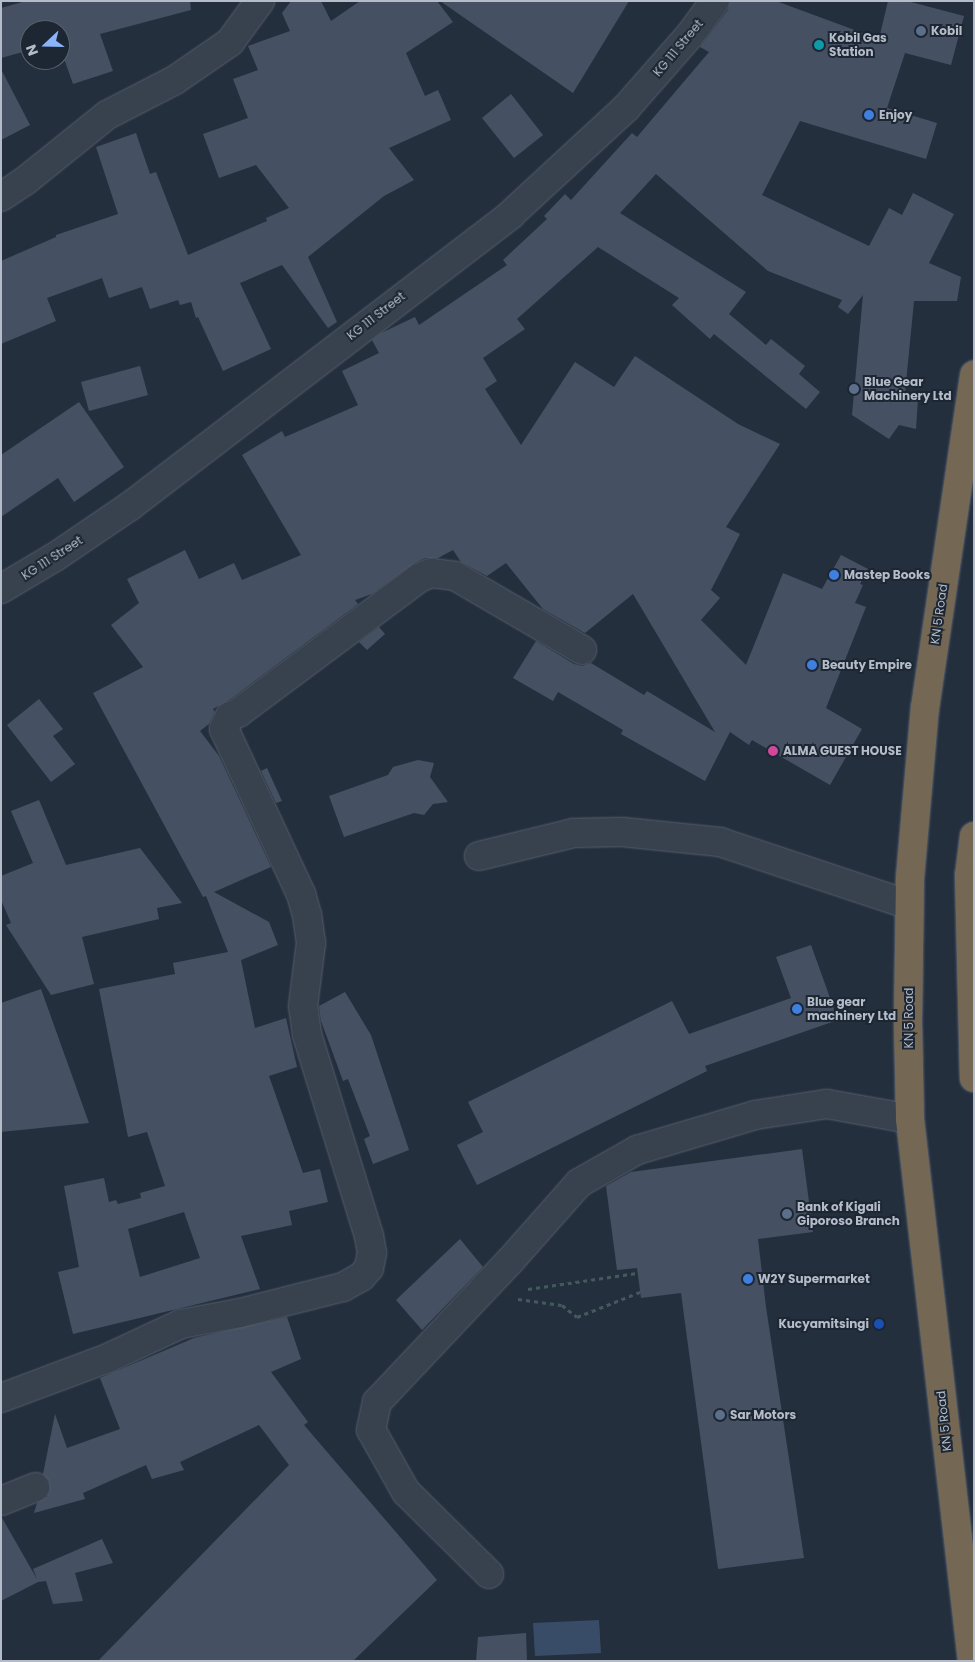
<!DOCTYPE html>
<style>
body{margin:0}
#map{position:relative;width:975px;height:1662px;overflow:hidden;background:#242f3e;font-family:Poppins,sans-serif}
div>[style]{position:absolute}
.water>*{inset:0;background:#394c67}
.building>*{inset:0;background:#455162}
.path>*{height:3px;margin-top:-1.5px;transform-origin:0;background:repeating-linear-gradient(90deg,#44595c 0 4px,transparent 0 8px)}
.roads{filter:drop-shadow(0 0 1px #565f6c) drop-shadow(0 0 1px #565f6c)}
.minor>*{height:28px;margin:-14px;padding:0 14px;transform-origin:14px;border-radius:14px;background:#38414e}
.highway>*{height:28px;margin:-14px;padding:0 14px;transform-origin:14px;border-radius:14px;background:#746855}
.dots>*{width:14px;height:14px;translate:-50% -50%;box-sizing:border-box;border:2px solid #1d2633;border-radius:50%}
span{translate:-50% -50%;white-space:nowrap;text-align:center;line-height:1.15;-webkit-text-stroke:4px #1d2633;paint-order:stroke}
.poi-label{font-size:12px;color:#b4bcc9;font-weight:700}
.left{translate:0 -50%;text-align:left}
.right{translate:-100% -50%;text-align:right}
.street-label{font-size:12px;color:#b4bcc9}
.frame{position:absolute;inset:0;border:2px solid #b4bcc9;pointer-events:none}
.north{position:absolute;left:20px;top:20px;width:50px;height:50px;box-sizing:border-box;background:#1d2633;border:1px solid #59626f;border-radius:50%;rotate:249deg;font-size:14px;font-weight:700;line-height:20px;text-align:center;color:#b4bcc9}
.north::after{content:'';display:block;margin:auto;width:18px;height:22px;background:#8ab4f8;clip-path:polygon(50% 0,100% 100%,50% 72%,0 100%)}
</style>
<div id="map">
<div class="water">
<div style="clip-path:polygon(599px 1620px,601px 1653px,535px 1656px,533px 1623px)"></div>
</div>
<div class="building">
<div style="clip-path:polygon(26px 1px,190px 1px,191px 10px,100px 34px,113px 71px,73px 84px,60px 47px,60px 30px,30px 30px,30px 50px,1px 58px,1px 8px)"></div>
<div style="clip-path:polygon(291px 1px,321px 1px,331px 21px,360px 1px,437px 1px,453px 22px,406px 53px,425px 96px,438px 90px,451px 120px,389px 148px,414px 180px,384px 196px,308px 257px,337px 322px,328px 328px,282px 265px,240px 283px,271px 349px,223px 371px,198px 317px,196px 318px,191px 302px,180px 305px,178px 300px,150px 309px,142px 287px,109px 298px,102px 278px,47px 298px,56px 321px,1px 344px,1px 261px,56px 237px,56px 235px,118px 214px,96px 147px,136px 133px,150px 174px,156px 172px,188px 255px,267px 221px,266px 218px,289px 208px,256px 165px,219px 178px,203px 134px,248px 118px,233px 79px,258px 70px,248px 46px,290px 31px,282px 13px)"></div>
<div style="clip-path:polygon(440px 1px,629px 1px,573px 93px)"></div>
<div style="clip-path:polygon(evenodd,730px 1px,776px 1px,879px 39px,888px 1px,907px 1px,964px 16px,951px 65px,905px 53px,887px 108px,937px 123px,926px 159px,800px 121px,762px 195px,869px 246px,889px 208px,902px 215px,913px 193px,954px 214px,929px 263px,961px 277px,957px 301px,914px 301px,905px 393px,918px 399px,916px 429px,899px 425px,889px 439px,852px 415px,863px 295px,848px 314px,838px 307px,842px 300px,768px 271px,656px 174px,620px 213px,746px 292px,729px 314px,766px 345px,771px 339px,805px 366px,799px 374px,820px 392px,806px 409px,714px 334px,710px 339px,672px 305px,679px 298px,598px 247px,517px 319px,525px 329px,483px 358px,497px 381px,485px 389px,521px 445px,575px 362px,614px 387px,635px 356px,738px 424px,780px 444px,726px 527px,740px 534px,711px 590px,720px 598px,701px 620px,746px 665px,783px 573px,822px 589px,841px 555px,868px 569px,860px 584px,863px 585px,855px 603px,866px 607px,826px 708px,862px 729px,830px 785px,752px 740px,749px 745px,730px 732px,705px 781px,621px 734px,623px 730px,558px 692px,553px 701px,513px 678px,536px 641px,574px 664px,582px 666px,591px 663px,644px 695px,647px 691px,715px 732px,633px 594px,585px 633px,543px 609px,506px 563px,487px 576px,461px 562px,453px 550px,438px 558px,425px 558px,413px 564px,372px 594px,355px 600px,358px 604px,232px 698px,213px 709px,215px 712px,209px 724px,200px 731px,219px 756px,271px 867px,214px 892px,269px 922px,278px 945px,241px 960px,255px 1028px,286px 1018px,297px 1067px,269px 1076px,303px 1173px,320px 1169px,328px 1202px,289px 1211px,292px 1225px,241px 1236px,260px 1289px,73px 1334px,58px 1272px,79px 1267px,64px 1186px,104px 1178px,109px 1202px,116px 1200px,118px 1204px,141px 1198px,140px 1193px,165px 1186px,147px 1132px,128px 1137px,99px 989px,175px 974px,173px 963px,228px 952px,206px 896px,203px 897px,93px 693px,143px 667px,111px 625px,139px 603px,127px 579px,185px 550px,199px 579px,234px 563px,242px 580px,301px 555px,242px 455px,282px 431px,285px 437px,358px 405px,342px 371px,379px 353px,372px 340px,381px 333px,415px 317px,419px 325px,507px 265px,503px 260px,547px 219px,544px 216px,565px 194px,571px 200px,632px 133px,637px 137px,709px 52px,700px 47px,728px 10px,730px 1px,184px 1212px,200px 1258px,140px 1277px,128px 1229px,184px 1212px)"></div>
<div style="clip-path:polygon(1px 69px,30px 125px,1px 140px)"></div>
<div style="clip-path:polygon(511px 94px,543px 135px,514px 158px,482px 118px)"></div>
<div style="clip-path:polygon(140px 366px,148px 395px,89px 411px,81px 382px)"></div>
<div style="clip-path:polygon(79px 402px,124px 467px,74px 502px,58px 478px,1px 517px,1px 455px)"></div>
<div style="clip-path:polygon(379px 627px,385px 634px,367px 650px,359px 642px)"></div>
<div style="clip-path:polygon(39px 699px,63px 729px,53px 736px,75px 764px,51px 782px,7px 725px)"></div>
<div style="clip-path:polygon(418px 760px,434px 763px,430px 777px,448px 802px,433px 804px,424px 815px,414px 813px,344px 837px,329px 796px,388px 775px,393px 767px)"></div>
<div style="clip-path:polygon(267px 768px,282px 801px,276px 803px,261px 771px)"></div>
<div style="clip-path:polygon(39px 800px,66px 865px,140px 848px,182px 903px,157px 908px,159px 919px,82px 937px,94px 984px,51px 995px,6px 925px,11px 923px,1px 900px,1px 876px,33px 863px,11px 811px)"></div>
<div style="clip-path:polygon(811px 945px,838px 1020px,705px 1066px,707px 1071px,477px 1185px,457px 1145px,483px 1132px,468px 1102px,672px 1001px,689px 1034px,791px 998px,776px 957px)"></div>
<div style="clip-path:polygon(41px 989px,89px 1123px,1px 1132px,1px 1003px)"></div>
<div style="clip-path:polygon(345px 992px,371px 1035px,409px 1150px,373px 1164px,364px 1139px,370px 1136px,348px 1079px,343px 1081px,321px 1021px,319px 1006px)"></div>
<div style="clip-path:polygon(802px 1149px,813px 1232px,758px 1239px,766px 1307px,804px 1558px,718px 1569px,681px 1293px,641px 1298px,637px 1268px,617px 1270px,606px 1186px,631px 1172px)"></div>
<div style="clip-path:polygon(460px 1239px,483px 1267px,422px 1330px,396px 1300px)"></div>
<div style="clip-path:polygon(287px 1317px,301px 1359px,271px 1372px,308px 1422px,304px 1425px,437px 1580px,353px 1661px,98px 1661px,289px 1465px,259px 1425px,180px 1462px,184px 1470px,152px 1479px,146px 1465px,83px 1493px,85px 1499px,34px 1513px,37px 1503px,47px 1497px,50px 1490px,49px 1481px,43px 1474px,55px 1414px,67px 1448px,120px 1429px,100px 1378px,194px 1338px)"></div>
<div style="clip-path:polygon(1px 1516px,37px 1579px,33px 1569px,102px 1539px,113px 1563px,75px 1573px,83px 1601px,53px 1604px,46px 1581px,38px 1582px,1px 1601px)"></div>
<div style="clip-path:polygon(526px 1633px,527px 1661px,476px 1661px,478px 1637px)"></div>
</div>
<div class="path">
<div style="left:528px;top:1289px;width:110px;rotate:-8.4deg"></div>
<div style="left:518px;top:1299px;width:44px;rotate:7.8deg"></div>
<div style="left:562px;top:1305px;width:19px;rotate:39deg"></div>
<div style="left:577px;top:1317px;width:68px;rotate:-21.6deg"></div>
</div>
<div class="roads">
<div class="minor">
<div style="left:1px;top:197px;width:29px;rotate:-34deg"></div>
<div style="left:25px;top:181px;width:105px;rotate:-38.8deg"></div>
<div style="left:107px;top:115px;width:76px;rotate:-27.2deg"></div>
<div style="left:175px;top:80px;width:67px;rotate:-34.6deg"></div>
<div style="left:230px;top:42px;width:51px;rotate:-53.8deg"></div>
<div style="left:1px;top:589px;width:63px;rotate:-30.7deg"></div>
<div style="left:55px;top:557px;width:91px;rotate:-34.2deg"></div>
<div style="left:130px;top:506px;width:479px;rotate:-37.4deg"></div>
<div style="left:510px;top:215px;width:158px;rotate:-42.7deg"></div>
<div style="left:626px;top:108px;width:97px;rotate:-48.8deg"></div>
<div style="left:690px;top:35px;width:42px;rotate:-53.7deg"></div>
<div style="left:479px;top:856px;width:97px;rotate:-13.7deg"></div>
<div style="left:573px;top:833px;width:49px;rotate:-1.2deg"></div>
<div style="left:622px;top:832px;width:99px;rotate:5.8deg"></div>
<div style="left:720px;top:842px;width:199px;rotate:18.4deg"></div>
<div style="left:1px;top:1398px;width:114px;rotate:-20.5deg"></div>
<div style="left:108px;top:1358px;width:81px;rotate:-25deg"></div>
<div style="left:181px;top:1324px;width:60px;rotate:-10.6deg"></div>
<div style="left:240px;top:1313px;width:106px;rotate:-14.2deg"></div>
<div style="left:343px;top:1287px;width:21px;rotate:-29deg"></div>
<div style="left:361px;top:1277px;width:12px;rotate:-48deg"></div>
<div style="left:369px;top:1268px;width:15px;rotate:-79deg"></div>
<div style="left:372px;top:1253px;width:17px;rotate:-100deg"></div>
<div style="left:369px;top:1236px;width:211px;rotate:-107.1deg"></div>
<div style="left:307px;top:1034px;width:28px;rotate:-98deg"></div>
<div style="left:303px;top:1006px;width:64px;rotate:-82.8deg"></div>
<div style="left:311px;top:943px;width:28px;rotate:-98deg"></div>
<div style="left:307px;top:915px;width:22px;rotate:-106deg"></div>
<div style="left:301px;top:894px;width:182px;rotate:-115deg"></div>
<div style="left:224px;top:729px;width:14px;rotate:-65deg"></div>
<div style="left:230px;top:716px;width:9px;rotate:-21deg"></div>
<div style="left:238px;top:713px;width:226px;rotate:-36.7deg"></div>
<div style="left:419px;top:578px;width:13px;rotate:-23deg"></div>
<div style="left:431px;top:573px;width:24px;rotate:7deg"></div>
<div style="left:455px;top:576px;width:147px;rotate:30.2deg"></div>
<div style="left:1px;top:1501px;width:37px;rotate:-22deg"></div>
<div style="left:489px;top:1574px;width:117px;rotate:-135.3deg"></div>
<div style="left:406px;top:1492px;width:71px;rotate:-119.4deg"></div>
<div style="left:371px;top:1430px;width:29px;rotate:-78deg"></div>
<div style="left:377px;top:1402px;width:194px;rotate:-46.7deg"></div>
<div style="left:510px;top:1261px;width:104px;rotate:-48.5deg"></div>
<div style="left:579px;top:1183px;width:67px;rotate:-29.6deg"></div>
<div style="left:637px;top:1150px;width:123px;rotate:-16.5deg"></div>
<div style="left:755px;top:1115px;width:73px;rotate:-8.7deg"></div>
<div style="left:827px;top:1104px;width:84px;rotate:10.2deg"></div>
</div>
<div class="highway">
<div style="left:974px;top:836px;width:40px;rotate:97.1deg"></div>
<div style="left:969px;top:876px;width:202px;rotate:88.6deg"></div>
<div style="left:972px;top:1661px;width:546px;rotate:-96.53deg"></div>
<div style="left:910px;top:1119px;width:99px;rotate:-91.2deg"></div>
<div style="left:908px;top:1020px;width:142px;rotate:-89.2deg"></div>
<div style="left:910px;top:878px;width:171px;rotate:-85deg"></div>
<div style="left:925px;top:708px;width:337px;rotate:-81.6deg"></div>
</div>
</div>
<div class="dots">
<div style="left:921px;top:31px;background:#5c6f8a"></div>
<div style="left:819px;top:45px;background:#0f9aa8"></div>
<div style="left:869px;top:115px;background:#3f7fe0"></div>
<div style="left:854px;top:389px;background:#5c6f8a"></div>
<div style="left:834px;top:575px;background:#3f7fe0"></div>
<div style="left:812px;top:665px;background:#3f7fe0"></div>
<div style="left:773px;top:751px;background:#d1479c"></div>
<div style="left:797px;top:1009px;background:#3f7fe0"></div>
<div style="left:787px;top:1214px;background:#5c6f8a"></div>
<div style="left:748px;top:1279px;background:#3f7fe0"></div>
<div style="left:879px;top:1324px;background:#1a4fb4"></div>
<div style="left:720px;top:1415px;background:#5c6f8a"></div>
</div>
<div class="poi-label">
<span class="left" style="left:931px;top:31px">Kobil</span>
<span class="left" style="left:829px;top:45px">Kobil Gas<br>Station</span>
<span class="left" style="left:879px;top:115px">Enjoy</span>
<span class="left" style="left:864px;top:389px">Blue Gear<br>Machinery Ltd</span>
<span class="left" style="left:844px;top:575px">Mastep Books</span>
<span class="left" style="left:822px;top:665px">Beauty Empire</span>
<span class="left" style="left:783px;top:751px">ALMA GUEST HOUSE</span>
<span class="left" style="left:807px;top:1009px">Blue gear<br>machinery Ltd</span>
<span class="left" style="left:797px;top:1214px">Bank of Kigali<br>Giporoso Branch</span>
<span class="left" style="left:758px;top:1279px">W2Y Supermarket</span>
<span class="right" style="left:869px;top:1324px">Kucyamitsingi</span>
<span class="left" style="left:730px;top:1415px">Sar Motors</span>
</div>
<div class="street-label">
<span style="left:678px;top:48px;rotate:-50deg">KG 111 Street</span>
<span style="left:376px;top:316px;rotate:-38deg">KG 111 Street</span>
<span style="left:52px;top:558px;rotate:-33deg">KG 111 Street</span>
<span style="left:939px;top:614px;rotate:-82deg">KN 5 Road</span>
<span style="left:909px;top:1018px;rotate:-90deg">KN 5 Road</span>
<span style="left:944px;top:1421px;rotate:-96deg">KN 5 Road</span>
</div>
<div class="frame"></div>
<div class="north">N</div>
</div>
